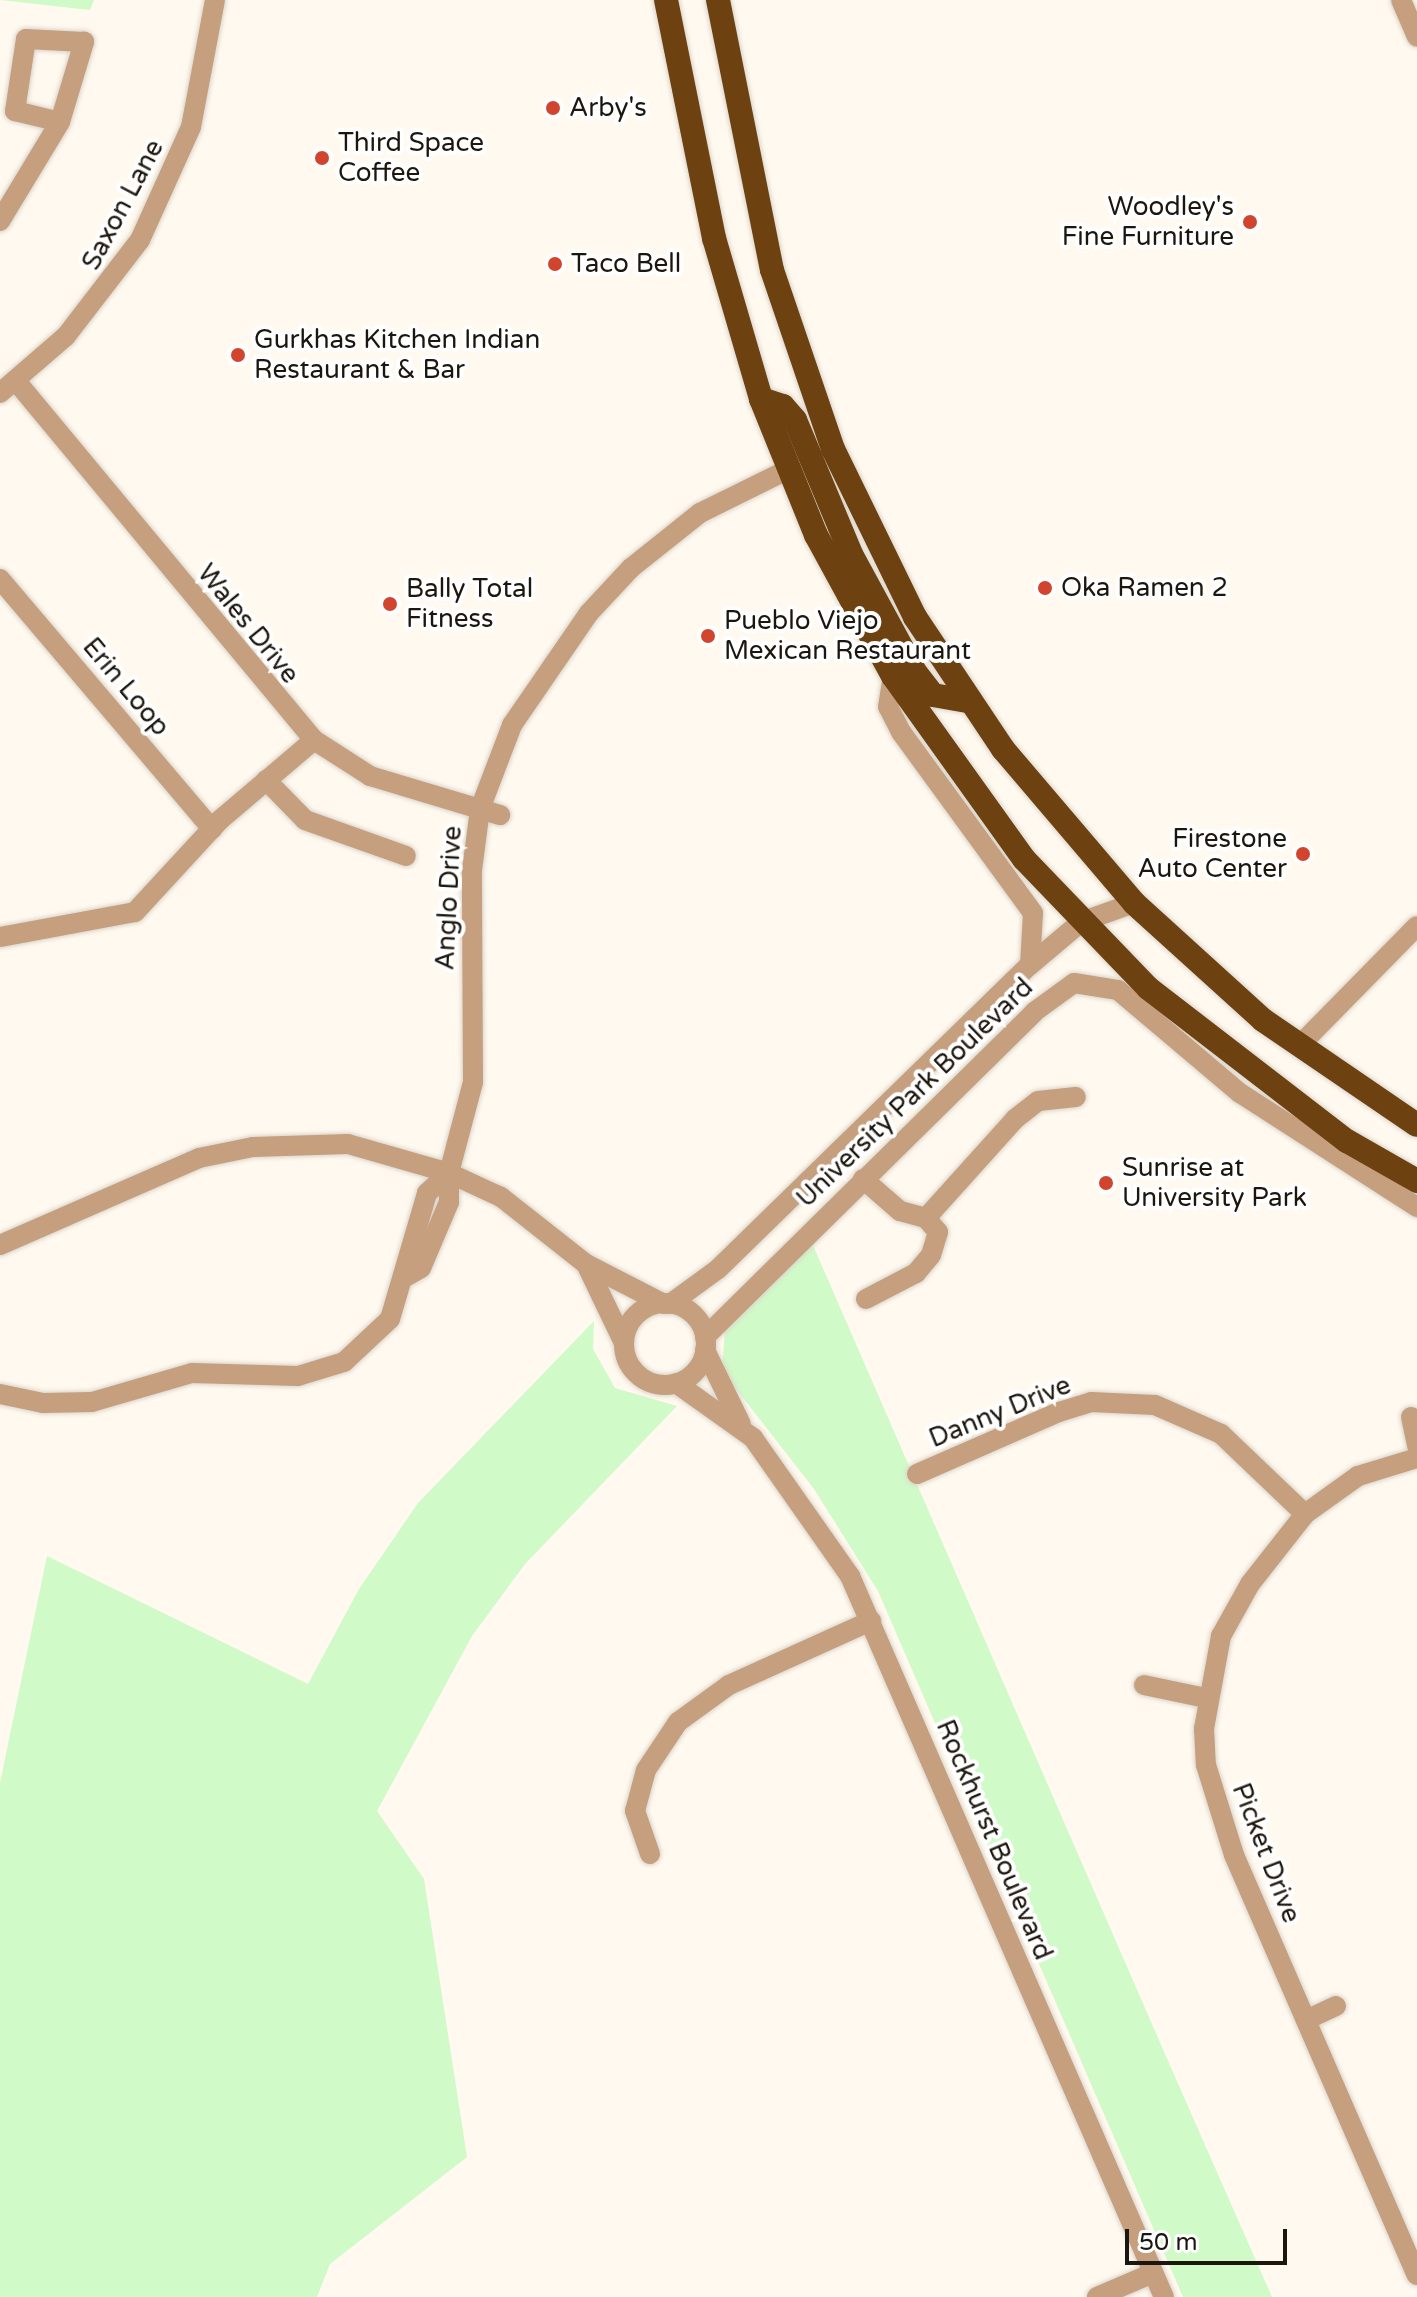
<!DOCTYPE html>
<style>
body{margin:0}
#map{position:relative;width:1417px;height:2297px;overflow:hidden;background:#fff9ef;font-family:"Varela Round",sans-serif}
div>[style]{position:absolute}
.green>*{inset:0;background:#d0fac8}
.roads{filter:drop-shadow(0 0 2px #dbd5cb) drop-shadow(0 0 2px #dbd5cb)}
.street>*{height:20px;margin:-10px;padding:0 10px;transform-origin:10px;border-radius:10px;background:#c59f7e}
.street>.ring{margin:-10px;padding:0;box-sizing:content-box;background:none;border:20px solid #c59f7e;border-radius:50%}
.highway>*{height:24px;margin:-12px;padding:0 12px;transform-origin:12px;border-radius:12px;background:#6d4110}
.dots>*{width:22px;height:22px;translate:-50% -50%;box-sizing:border-box;border:4px solid #fff;border-radius:50%}
span{translate:-50% -50%;white-space:nowrap;text-align:center;line-height:1.15;-webkit-text-stroke:8px #fff;paint-order:stroke}
.poi-label{font-size:26px;color:#1c170e}
.left{translate:0 -50%;text-align:left}
.right{translate:-100% -50%;text-align:right}
.street-label{font-size:26px;color:#1c170e}
.scale{position:absolute;left:1125px;top:2229px;width:162px;height:36px;box-sizing:border-box;border:4px solid #1c170e;border-top:0;padding-left:10px;font-size:24px;line-height:28px;white-space:nowrap;color:#1c170e;-webkit-text-stroke:6px #fff;paint-order:stroke}
</style>
<div id="map">
<div class="green">
<div style="clip-path:polygon(0 0,94px 0,90px 10px)"></div>
<div style="clip-path:polygon(812px 1243px,1165px 2054px,1272px 2297px,1183px 2297px,878px 1591px,814px 1489px,722px 1371px,725px 1330px)"></div>
<div style="clip-path:polygon(594px 1321px,593px 1349px,615px 1388px,677px 1406px,525px 1564px,472px 1636px,377px 1811px,424px 1879px,467px 2157px,330px 2264px,317px 2297px,0 2297px,0 1783px,47px 1556px,308px 1684px,359px 1589px,418px 1503px)"></div>
</div>
<div class="roads">
<div class="street">
<div style="left:1401px;top:0;width:40px;rotate:66.6deg"></div>
<div style="left:0;top:221px;width:116px;rotate:-58.8deg"></div>
<div style="left:60px;top:122px;width:84px;rotate:-73.3deg"></div>
<div style="left:84px;top:42px;width:58px;rotate:-177deg"></div>
<div style="left:26px;top:39px;width:73px;rotate:98.7deg"></div>
<div style="left:15px;top:111px;width:46px;rotate:13.7deg"></div>
<div style="left:16px;top:381px;width:467px;rotate:50.3deg"></div>
<div style="left:314px;top:740px;width:67px;rotate:32.7deg"></div>
<div style="left:370px;top:776px;width:136px;rotate:16.7deg"></div>
<div style="left:0;top:393px;width:87px;rotate:-40.8deg"></div>
<div style="left:66px;top:336px;width:121px;rotate:-52.4deg"></div>
<div style="left:140px;top:240px;width:124px;rotate:-65.7deg"></div>
<div style="left:191px;top:127px;width:129px;rotate:-79.3deg"></div>
<div style="left:0;top:579px;width:328px;rotate:49.7deg"></div>
<div style="left:266px;top:780px;width:56px;rotate:45.7deg"></div>
<div style="left:305px;top:820px;width:107px;rotate:19.6deg"></div>
<div style="left:0;top:937px;width:137px;rotate:-10.5deg"></div>
<div style="left:135px;top:912px;width:125px;rotate:-47.3deg"></div>
<div style="left:220px;top:820px;width:123px;rotate:-40.4deg"></div>
<div style="left:1030px;top:965px;width:67px;rotate:-40.1deg"></div>
<div style="left:1081px;top:922px;width:56px;rotate:-19.7deg"></div>
<div style="left:1299px;top:1046px;width:168px;rotate:-45.5deg"></div>
<div style="left:863px;top:1179px;width:49px;rotate:40.9deg"></div>
<div style="left:900px;top:1211px;width:27px;rotate:15deg"></div>
<div style="left:926px;top:1218px;width:133px;rotate:-48deg"></div>
<div style="left:1015px;top:1119px;width:29px;rotate:-38deg"></div>
<div style="left:1038px;top:1101px;width:38px;rotate:-6deg"></div>
<div style="left:0;top:1245px;width:217px;rotate:-23.6deg"></div>
<div style="left:199px;top:1158px;width:55px;rotate:-11.5deg"></div>
<div style="left:253px;top:1147px;width:95px;rotate:-1.8deg"></div>
<div style="left:348px;top:1144px;width:105px;rotate:16deg"></div>
<div style="left:449px;top:1173px;width:57px;rotate:24.8deg"></div>
<div style="left:501px;top:1197px;width:108px;rotate:38.2deg"></div>
<div style="left:586px;top:1264px;width:88px;rotate:27.1deg"></div>
<div style="left:586px;top:1264px;width:85px;rotate:64.3deg"></div>
<div style="left:407px;top:1276px;width:16px;rotate:-30deg"></div>
<div style="left:421px;top:1268px;width:72px;rotate:-67deg"></div>
<div style="left:449px;top:1202px;width:29px;rotate:-90deg"></div>
<div style="left:449px;top:1173px;width:94px;rotate:-75.2deg"></div>
<div style="left:473px;top:1082px;width:212px;rotate:-90.3deg"></div>
<div style="left:472px;top:870px;width:62px;rotate:-82.5deg"></div>
<div style="left:480px;top:809px;width:90px;rotate:-69.1deg"></div>
<div style="left:512px;top:725px;width:136px;rotate:-55.5deg"></div>
<div style="left:589px;top:613px;width:62px;rotate:-47deg"></div>
<div style="left:631px;top:568px;width:88px;rotate:-38.6deg"></div>
<div style="left:700px;top:513px;width:99px;rotate:-26.3deg"></div>
<div style="left:866px;top:1299px;width:56px;rotate:-27.5deg"></div>
<div style="left:916px;top:1273px;width:23px;rotate:-50deg"></div>
<div style="left:931px;top:1255px;width:24px;rotate:-73deg"></div>
<div style="left:938px;top:1232px;width:18px;rotate:-131deg"></div>
<div class="ring" style="left:624px;top:1303px;width:62px;height:62px"></div>
<div style="left:670px;top:1304px;width:59px;rotate:-36.1deg"></div>
<div style="left:718px;top:1269px;width:436px;rotate:-44.3deg"></div>
<div style="left:1030px;top:965px;width:52px;rotate:-86.7deg"></div>
<div style="left:1033px;top:913px;width:224px;rotate:-126.1deg"></div>
<div style="left:901px;top:732px;width:28px;rotate:-117deg"></div>
<div style="left:888px;top:707px;width:31px;rotate:-81deg"></div>
<div style="left:705px;top:1337px;width:462px;rotate:-44.6deg"></div>
<div style="left:1034px;top:1012px;width:49px;rotate:-35.9deg"></div>
<div style="left:1074px;top:983px;width:45px;rotate:9deg"></div>
<div style="left:1118px;top:990px;width:160px;rotate:40.2deg"></div>
<div style="left:1240px;top:1093px;width:211px;rotate:32.8deg"></div>
<div style="left:705px;top:1350px;width:82px;rotate:64.1deg"></div>
<div style="left:676px;top:1383px;width:95px;rotate:35.5deg"></div>
<div style="left:753px;top:1438px;width:169px;rotate:54.9deg"></div>
<div style="left:850px;top:1576px;width:786px;rotate:66.47deg"></div>
<div style="left:0;top:1394px;width:44px;rotate:11.8deg"></div>
<div style="left:43px;top:1403px;width:49px;rotate:-1.2deg"></div>
<div style="left:92px;top:1402px;width:104px;rotate:-16.2deg"></div>
<div style="left:192px;top:1373px;width:106px;rotate:1.6deg"></div>
<div style="left:298px;top:1376px;width:48px;rotate:-16.9deg"></div>
<div style="left:344px;top:1362px;width:63px;rotate:-43.1deg"></div>
<div style="left:390px;top:1319px;width:131px;rotate:-73.6deg"></div>
<div style="left:427px;top:1193px;width:30px;rotate:-42deg"></div>
<div style="left:1411px;top:1417px;width:30px;rotate:78deg"></div>
<div style="left:1417px;top:1458px;width:62px;rotate:163deg"></div>
<div style="left:1358px;top:1476px;width:65px;rotate:144.4deg"></div>
<div style="left:1305px;top:1514px;width:89px;rotate:128.2deg"></div>
<div style="left:1250px;top:1584px;width:60px;rotate:119.1deg"></div>
<div style="left:1221px;top:1636px;width:95px;rotate:100.4deg"></div>
<div style="left:1204px;top:1729px;width:36px;rotate:87deg"></div>
<div style="left:1206px;top:1765px;width:94px;rotate:72.7deg"></div>
<div style="left:1234px;top:1855px;width:458px;rotate:66.5deg"></div>
<div style="left:917px;top:1474px;width:155px;rotate:-23.6deg"></div>
<div style="left:1059px;top:1412px;width:34px;rotate:-17deg"></div>
<div style="left:1091px;top:1402px;width:64px;rotate:2.7deg"></div>
<div style="left:1155px;top:1405px;width:72px;rotate:23.7deg"></div>
<div style="left:1221px;top:1434px;width:116px;rotate:43.6deg"></div>
<div style="left:1144px;top:1685px;width:63px;rotate:11.8deg"></div>
<div style="left:650px;top:1854px;width:46px;rotate:-109.2deg"></div>
<div style="left:635px;top:1811px;width:42px;rotate:-75deg"></div>
<div style="left:646px;top:1770px;width:58px;rotate:-56.3deg"></div>
<div style="left:678px;top:1722px;width:63px;rotate:-36deg"></div>
<div style="left:729px;top:1685px;width:156px;rotate:-24.3deg"></div>
<div style="left:1306px;top:2020px;width:33px;rotate:-25deg"></div>
<div style="left:1097px;top:2297px;width:61px;rotate:-23.2deg"></div>
</div>
<div class="highway">
<div style="left:666px;top:0;width:243px;rotate:78.6deg"></div>
<div style="left:714px;top:238px;width:168px;rotate:73.7deg"></div>
<div style="left:761px;top:399px;width:147px;rotate:68deg"></div>
<div style="left:816px;top:535px;width:161px;rotate:61.4deg"></div>
<div style="left:893px;top:676px;width:225px;rotate:54.4deg"></div>
<div style="left:1024px;top:859px;width:179px;rotate:46.1deg"></div>
<div style="left:1148px;top:988px;width:251px;rotate:37.6deg"></div>
<div style="left:1347px;top:1141px;width:81px;rotate:29.7deg"></div>
<div style="left:718px;top:0;width:275px;rotate:78.7deg"></div>
<div style="left:772px;top:270px;width:189px;rotate:71.2deg"></div>
<div style="left:833px;top:449px;width:187px;rotate:64deg"></div>
<div style="left:915px;top:617px;width:159px;rotate:56.3deg"></div>
<div style="left:1003px;top:749px;width:202px;rotate:49.6deg"></div>
<div style="left:1134px;top:903px;width:174px;rotate:42.2deg"></div>
<div style="left:1263px;top:1020px;width:186px;rotate:34.3deg"></div>
<div style="left:761px;top:399px;width:23px;rotate:18deg"></div>
<div style="left:783px;top:406px;width:18px;rotate:49deg"></div>
<div style="left:795px;top:420px;width:147px;rotate:67.3deg"></div>
<div style="left:852px;top:556px;width:132px;rotate:61.5deg"></div>
<div style="left:915px;top:672px;width:29px;rotate:52deg"></div>
<div style="left:933px;top:695px;width:36px;rotate:10deg"></div>
</div>
</div>
<div class="dots">
<div style="left:553px;top:108px;background:#d1452f"></div>
<div style="left:322px;top:158px;background:#d1452f"></div>
<div style="left:1250px;top:222px;background:#d1452f"></div>
<div style="left:555px;top:264px;background:#d1452f"></div>
<div style="left:238px;top:355px;background:#d1452f"></div>
<div style="left:1045px;top:588px;background:#d1452f"></div>
<div style="left:390px;top:604px;background:#d1452f"></div>
<div style="left:708px;top:636px;background:#d1452f"></div>
<div style="left:1303px;top:854px;background:#d1452f"></div>
<div style="left:1106px;top:1183px;background:#d1452f"></div>
</div>
<div class="poi-label">
<span class="left" style="left:569px;top:108px">Arby's</span>
<span class="left" style="left:338px;top:158px">Third Space<br>Coffee</span>
<span class="right" style="left:1234px;top:222px">Woodley's<br>Fine Furniture</span>
<span class="left" style="left:571px;top:264px">Taco Bell</span>
<span class="left" style="left:254px;top:355px">Gurkhas Kitchen Indian<br>Restaurant &amp; Bar</span>
<span class="left" style="left:1061px;top:588px">Oka Ramen 2</span>
<span class="left" style="left:406px;top:604px">Bally Total<br>Fitness</span>
<span class="left" style="left:724px;top:636px">Pueblo Viejo<br>Mexican Restaurant</span>
<span class="right" style="left:1287px;top:854px">Firestone<br>Auto Center</span>
<span class="left" style="left:1122px;top:1183px">Sunrise at<br>University Park</span>
</div>
<div class="street-label">
<span style="left:123px;top:205px;rotate:-62deg">Saxon Lane</span>
<span style="left:248px;top:624px;rotate:51deg">Wales Drive</span>
<span style="left:126px;top:687px;rotate:50deg">Erin Loop</span>
<span style="left:449px;top:898px;rotate:-87deg">Anglo Drive</span>
<span style="left:915px;top:1093px;rotate:-44deg">University Park Boulevard</span>
<span style="left:1000px;top:1412px;rotate:-22deg">Danny Drive</span>
<span style="left:994px;top:1840px;rotate:67deg">Rockhurst Boulevard</span>
<span style="left:1266px;top:1853px;rotate:69deg">Picket Drive</span>
</div>
<div class="scale">50 m</div>
</div>
